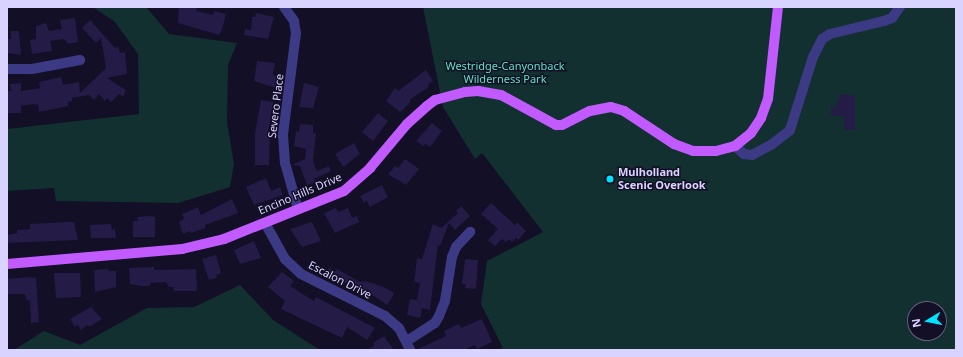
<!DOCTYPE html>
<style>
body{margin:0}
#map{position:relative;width:963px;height:357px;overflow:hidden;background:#130f26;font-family:"Noto Sans",sans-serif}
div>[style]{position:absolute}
.green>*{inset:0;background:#12302f}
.building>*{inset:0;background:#241b47}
.minor>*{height:10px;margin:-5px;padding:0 5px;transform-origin:5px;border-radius:5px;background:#3d3a85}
.major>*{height:10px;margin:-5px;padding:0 5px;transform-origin:5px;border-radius:5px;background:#c25bff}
.dots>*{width:11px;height:11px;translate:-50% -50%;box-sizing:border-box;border:2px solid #130f26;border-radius:50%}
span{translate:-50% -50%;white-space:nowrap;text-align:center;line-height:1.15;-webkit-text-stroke:3px #130f26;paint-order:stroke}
.park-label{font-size:11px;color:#5fe0c0}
.street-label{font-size:11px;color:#d9d4ff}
.poi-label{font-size:11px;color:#d9d4ff;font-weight:700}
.left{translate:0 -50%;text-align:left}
.frame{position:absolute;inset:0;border:8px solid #d9d4ff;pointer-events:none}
.north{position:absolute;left:907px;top:301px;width:40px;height:40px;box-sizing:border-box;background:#130f26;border:1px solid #625e7d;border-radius:50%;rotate:260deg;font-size:11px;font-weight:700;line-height:16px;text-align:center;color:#d9d4ff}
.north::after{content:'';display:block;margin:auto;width:14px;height:18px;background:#00e5ff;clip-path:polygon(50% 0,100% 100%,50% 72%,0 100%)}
</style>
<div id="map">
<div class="green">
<div style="clip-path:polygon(93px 7px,146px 7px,169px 34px,237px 43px,228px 65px,227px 122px,234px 164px,230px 187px,178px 203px,56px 201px,54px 188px,7px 191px,7px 129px,139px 114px,138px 54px,115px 22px)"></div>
<div style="clip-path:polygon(evenodd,423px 7px,956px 7px,956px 350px,495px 350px,503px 348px,481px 304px,487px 261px,543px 232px,482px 153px,475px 159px,443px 107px,423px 7px,915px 309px,939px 309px,939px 333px,915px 333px,915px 309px)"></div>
<div style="clip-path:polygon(240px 285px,273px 320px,320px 350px,14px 350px,44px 331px,80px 345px,147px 308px,194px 307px)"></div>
</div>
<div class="building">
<div style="clip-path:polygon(179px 7px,197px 7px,196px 11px,213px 15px,214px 11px,226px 14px,222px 30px,219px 35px,178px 23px)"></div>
<div style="clip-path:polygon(256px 13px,274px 17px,268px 39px,244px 35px,245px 29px,251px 30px,252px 17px,255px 17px)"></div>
<div style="clip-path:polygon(75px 18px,78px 42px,68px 44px,64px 39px,50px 41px,52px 51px,32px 54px,30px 40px,36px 39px,36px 26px,46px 23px,49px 31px,62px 29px,60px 20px)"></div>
<div style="clip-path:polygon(90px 20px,115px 48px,118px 47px,120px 53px,125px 52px,127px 74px,107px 78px,126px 90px,123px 97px,119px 94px,111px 102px,107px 98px,105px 101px,99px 94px,94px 100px,89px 95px,72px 98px,72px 101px,68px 102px,68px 106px,39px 112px,38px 105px,33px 104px,21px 106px,21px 113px,8px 113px,7px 91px,11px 91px,10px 84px,21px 83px,21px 91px,40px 88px,39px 82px,61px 77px,63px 85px,79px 82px,80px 93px,106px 68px,101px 38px,96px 43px,82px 28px)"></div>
<div style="clip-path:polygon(11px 31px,19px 31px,21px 55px,7px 53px,7px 39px,11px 39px)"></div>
<div style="clip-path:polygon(257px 61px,275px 63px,273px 75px,277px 76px,276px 88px,254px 81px)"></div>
<div style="clip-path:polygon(426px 70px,433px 81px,428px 84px,429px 87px,409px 100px,411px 101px,403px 110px,400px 112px,386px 101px,395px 88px,398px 91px)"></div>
<div style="clip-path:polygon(304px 83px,319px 87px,313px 108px,299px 107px)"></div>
<div style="clip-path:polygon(840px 94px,853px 95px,855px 97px,855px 130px,844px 130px,844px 116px,831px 116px,831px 107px,836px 107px)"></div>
<div style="clip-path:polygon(261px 100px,273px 102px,268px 133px,270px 133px,269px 165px,255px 165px,255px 133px)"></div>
<div style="clip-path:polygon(378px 113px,388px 121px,373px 141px,362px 132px)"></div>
<div style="clip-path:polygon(432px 123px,442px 131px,430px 147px,425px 144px,423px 146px,416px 141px)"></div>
<div style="clip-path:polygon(300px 124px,313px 125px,313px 133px,316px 134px,313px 161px,317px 171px,329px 166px,331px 171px,314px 179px,315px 182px,307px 185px,300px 166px,292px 165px,305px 159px,306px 149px,294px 146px,296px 131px,299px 132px)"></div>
<div style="clip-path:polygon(354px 143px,360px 154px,343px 167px,335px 154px)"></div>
<div style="clip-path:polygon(405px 159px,419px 169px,406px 185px,388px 174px,395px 166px,398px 168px)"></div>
<div style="clip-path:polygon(266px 178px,271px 191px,280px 187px,283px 195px,254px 205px,246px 187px)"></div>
<div style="clip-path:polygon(382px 185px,388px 197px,370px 207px,367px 201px,364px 203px,360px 196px)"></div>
<div style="clip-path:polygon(232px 199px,238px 213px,205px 225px,205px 228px,191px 233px,190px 231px,183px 234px,179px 222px,184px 219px,182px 214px,198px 207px,201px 215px)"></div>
<div style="clip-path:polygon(491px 203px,515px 225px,517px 222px,526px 231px,518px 240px,516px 238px,512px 242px,509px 239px,506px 242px,502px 239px,495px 246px,488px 240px,498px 229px,481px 214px)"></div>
<div style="clip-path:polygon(461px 206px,470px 216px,455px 230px,449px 223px,440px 246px,438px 245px,430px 310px,422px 308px,420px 318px,407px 315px,410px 299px,417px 300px,420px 283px,414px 282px,417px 258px,422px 259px,433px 224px,441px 228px,458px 213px,456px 211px)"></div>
<div style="clip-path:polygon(336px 208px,338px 212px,348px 208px,352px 218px,357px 216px,359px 222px,335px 233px,324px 213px)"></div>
<div style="clip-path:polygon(149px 216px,155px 217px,155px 237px,133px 237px,133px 221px,138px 221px,137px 217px)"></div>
<div style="clip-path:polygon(67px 222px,74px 222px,78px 240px,7px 243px,7px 235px,17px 233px,17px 230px,30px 229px,30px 224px)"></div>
<div style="clip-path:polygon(312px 222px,321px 241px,302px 247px,290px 229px)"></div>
<div style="clip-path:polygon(111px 224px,112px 230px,115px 229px,116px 238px,91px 238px,90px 225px)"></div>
<div style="clip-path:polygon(254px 241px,261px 258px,240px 264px,234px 250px)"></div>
<div style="clip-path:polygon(216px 255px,221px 273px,216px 275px,217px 278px,209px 280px,202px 259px)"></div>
<div style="clip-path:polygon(465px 259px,478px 260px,476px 289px,465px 288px,466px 284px,462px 284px)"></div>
<div style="clip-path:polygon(154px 267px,154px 270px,196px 269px,197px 291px,174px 291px,173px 287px,169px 287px,166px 282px,150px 283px,150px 286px,141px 286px,130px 284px,129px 268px)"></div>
<div style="clip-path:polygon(329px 268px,336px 271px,337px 269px,360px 282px,365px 281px,384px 287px,394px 293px,393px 296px,387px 305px,368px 292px,367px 294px,326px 274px)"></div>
<div style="clip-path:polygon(108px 269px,109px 271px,116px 271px,116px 287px,95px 292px,94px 270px)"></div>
<div style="clip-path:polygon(282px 272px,294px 281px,290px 286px,301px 293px,314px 301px,316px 297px,375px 328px,367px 340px,347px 327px,342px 338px,281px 309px,285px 301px,268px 287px)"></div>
<div style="clip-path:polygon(54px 273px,80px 273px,81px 297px,56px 298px)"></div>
<div style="clip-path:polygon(30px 277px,36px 278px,39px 322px,31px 323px,30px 300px,27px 301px,25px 294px,8px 294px,7px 279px)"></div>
<div style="clip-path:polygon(91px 307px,102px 319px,89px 327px,88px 325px,81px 330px,78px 325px,75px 327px,70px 319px)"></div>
<div style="clip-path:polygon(482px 319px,492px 342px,477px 349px,475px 345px,464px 350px,416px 350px,446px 336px,444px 331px,459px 324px,461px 328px)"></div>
<div style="clip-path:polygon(384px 336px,394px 350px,368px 350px,375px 345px,373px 343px)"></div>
</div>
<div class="minor">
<div style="left:284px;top:7px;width:17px;rotate:54deg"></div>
<div style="left:294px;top:21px;width:12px;rotate:81deg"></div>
<div style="left:296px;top:33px;width:103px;rotate:97.3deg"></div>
<div style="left:283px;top:135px;width:28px;rotate:86deg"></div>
<div style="left:285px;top:163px;width:48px;rotate:74.2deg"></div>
<div style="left:7px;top:69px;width:25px"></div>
<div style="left:32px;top:69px;width:49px;rotate:-10.6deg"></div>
<div style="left:735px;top:146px;width:12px;rotate:42deg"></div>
<div style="left:744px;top:154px;width:8px;rotate:7deg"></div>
<div style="left:752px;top:155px;width:21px;rotate:-28deg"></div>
<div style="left:771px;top:145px;width:24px;rotate:-38deg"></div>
<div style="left:790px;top:130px;width:77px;rotate:-72.5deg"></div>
<div style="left:813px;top:57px;width:20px;rotate:-63deg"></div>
<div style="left:822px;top:39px;width:9px;rotate:-32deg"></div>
<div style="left:830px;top:34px;width:56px;rotate:-13.5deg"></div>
<div style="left:884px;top:21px;width:9px;rotate:-21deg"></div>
<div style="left:892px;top:18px;width:14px;rotate:-54deg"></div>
<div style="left:265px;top:223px;width:41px;rotate:60.9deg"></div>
<div style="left:285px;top:259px;width:22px;rotate:43deg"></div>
<div style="left:301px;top:274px;width:94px;rotate:26.6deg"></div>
<div style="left:385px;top:316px;width:18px;rotate:41deg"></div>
<div style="left:399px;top:328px;width:25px;rotate:63deg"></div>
<div style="left:407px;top:341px;width:33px;rotate:-33deg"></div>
<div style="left:435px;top:323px;width:8px;rotate:-60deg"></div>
<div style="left:439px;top:316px;width:16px;rotate:-68deg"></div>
<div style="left:445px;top:301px;width:45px;rotate:-81deg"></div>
<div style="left:452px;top:257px;width:11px;rotate:-68deg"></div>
<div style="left:456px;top:247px;width:21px;rotate:-47deg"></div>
</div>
<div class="major">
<div style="left:7px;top:264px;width:176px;rotate:-4.9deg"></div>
<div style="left:182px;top:249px;width:43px;rotate:-13.4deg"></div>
<div style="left:224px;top:239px;width:129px;rotate:-21.8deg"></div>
<div style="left:344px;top:191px;width:35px;rotate:-41deg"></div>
<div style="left:370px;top:168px;width:57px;rotate:-49.9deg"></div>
<div style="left:407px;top:124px;width:27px;rotate:-42deg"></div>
<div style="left:427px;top:106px;width:10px;rotate:-37deg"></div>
<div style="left:435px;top:100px;width:31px;rotate:-15deg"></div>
<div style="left:465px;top:92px;width:13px;rotate:-4deg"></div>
<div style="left:478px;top:91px;width:23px;rotate:10deg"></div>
<div style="left:501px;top:95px;width:63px;rotate:28.6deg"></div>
<div style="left:556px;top:125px;width:6px"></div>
<div style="left:562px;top:125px;width:31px;rotate:-27deg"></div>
<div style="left:590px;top:111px;width:21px;rotate:-11deg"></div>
<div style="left:611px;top:107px;width:14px;rotate:17deg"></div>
<div style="left:624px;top:111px;width:60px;rotate:33.4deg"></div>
<div style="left:674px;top:144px;width:20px;rotate:20deg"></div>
<div style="left:693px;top:151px;width:23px"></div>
<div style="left:716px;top:151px;width:20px;rotate:-15deg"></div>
<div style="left:735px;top:146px;width:21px;rotate:-39deg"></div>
<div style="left:751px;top:133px;width:18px;rotate:-56deg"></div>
<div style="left:761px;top:118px;width:20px;rotate:-70deg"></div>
<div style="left:768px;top:99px;width:93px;rotate:-83.8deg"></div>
</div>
<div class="dots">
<div style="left:610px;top:179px;background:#00e5ff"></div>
</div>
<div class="park-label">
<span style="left:505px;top:73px">Westridge-Canyonback<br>Wilderness Park</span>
</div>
<div class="street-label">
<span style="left:276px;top:106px;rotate:-83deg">Severo Place</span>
<span style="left:300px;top:194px;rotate:-23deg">Encino Hills Drive</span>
<span style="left:340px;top:280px;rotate:27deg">Escalon Drive</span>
</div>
<div class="poi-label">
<span class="left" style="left:618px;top:179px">Mulholland<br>Scenic Overlook</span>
</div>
<div class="frame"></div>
<div class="north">N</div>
</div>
